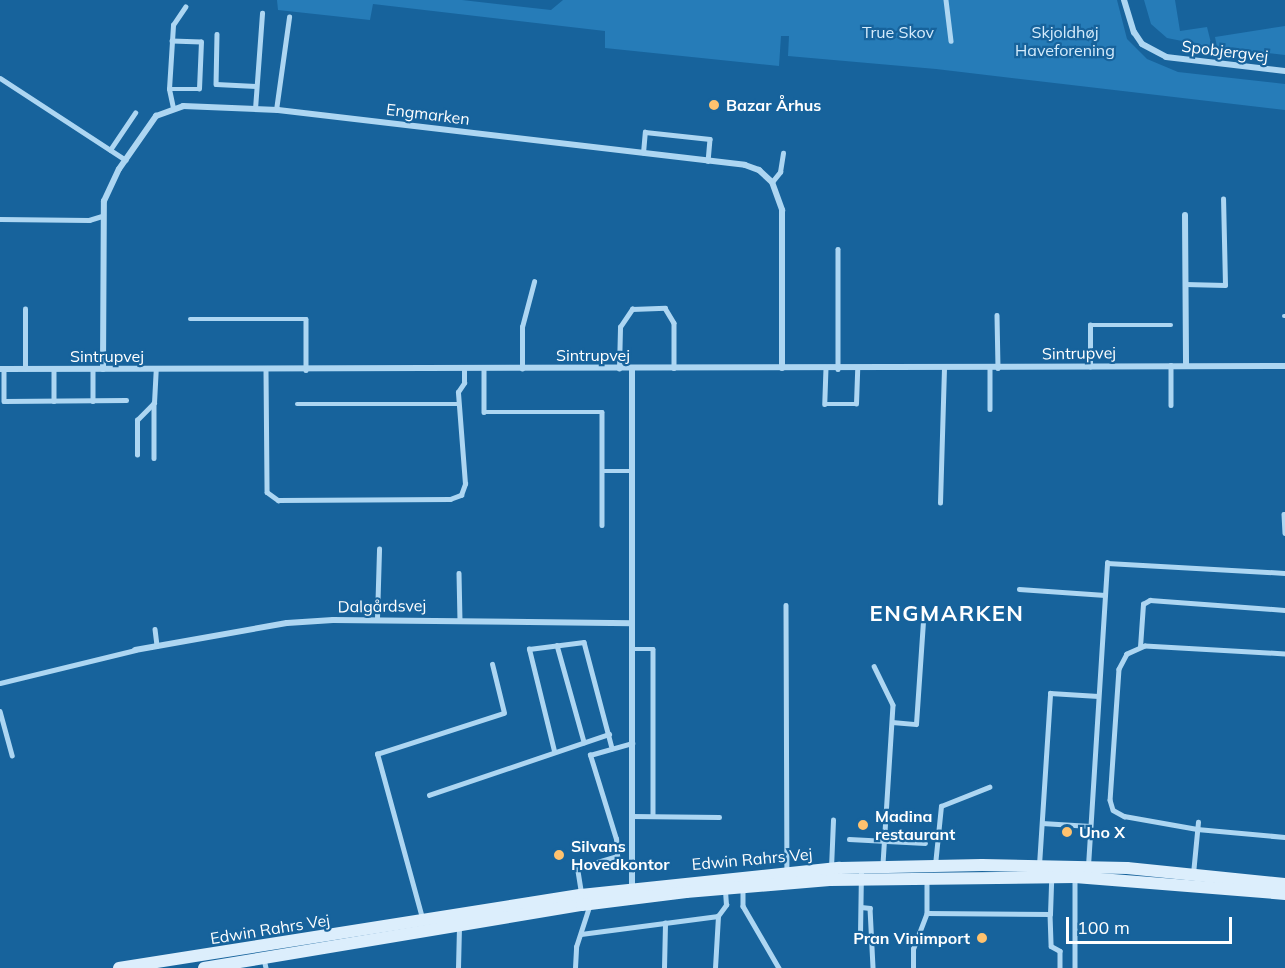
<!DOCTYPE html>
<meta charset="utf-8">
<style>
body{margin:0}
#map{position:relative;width:1285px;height:968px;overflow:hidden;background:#17639c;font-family:Mulish,sans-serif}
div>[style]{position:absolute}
.green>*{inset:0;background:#267cb8}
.lane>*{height:4.5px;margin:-2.25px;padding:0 2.25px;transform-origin:2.25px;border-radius:2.25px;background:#add6f2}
.street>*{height:6px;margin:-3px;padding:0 3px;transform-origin:3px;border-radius:3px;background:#add6f2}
.secondary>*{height:12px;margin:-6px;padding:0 6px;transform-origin:6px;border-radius:6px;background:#dceefc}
.dots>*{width:16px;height:16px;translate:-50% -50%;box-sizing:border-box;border:3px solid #17639c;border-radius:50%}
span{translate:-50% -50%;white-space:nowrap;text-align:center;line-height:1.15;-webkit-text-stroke:4.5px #17639c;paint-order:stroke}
.park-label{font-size:16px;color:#d5ecfc}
.street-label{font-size:16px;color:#fff}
.poi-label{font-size:16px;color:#fff;font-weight:700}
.left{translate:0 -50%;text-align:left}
.right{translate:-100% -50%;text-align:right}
.district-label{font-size:22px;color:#fff;font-weight:700;letter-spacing:1.5px}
.scale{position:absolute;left:1066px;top:917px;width:166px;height:27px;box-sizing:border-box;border:3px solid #fff;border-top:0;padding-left:8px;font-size:18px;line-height:21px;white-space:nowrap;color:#fff;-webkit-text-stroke:4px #17639c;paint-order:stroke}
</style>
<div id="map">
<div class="green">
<div style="clip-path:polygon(277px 0,462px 0,551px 10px,563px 0,1117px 0,1127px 39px,1147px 59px,1178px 72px,1285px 84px,1285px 110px,936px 69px,788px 56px,789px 36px,781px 36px,779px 66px,605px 48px,605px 31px,373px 4px,370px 20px,278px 10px)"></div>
<div style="clip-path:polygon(1144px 0,1175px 0,1180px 31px,1207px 27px,1212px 47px,1167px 38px,1151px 24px)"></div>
<div style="clip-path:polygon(1285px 26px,1285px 55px,1217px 47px,1215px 37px)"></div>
</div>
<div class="lane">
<div style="left:946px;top:0;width:41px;rotate:83deg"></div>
<div style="left:217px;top:34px;width:50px;rotate:91.1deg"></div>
<div style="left:216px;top:84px;width:40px;rotate:2.9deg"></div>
<div style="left:0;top:78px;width:150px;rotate:33.1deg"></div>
<div style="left:169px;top:89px;width:30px"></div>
<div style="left:199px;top:89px;width:47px;rotate:-87.6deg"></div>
<div style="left:201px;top:42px;width:29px;rotate:-178deg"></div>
<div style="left:173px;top:108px;width:19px;rotate:-102deg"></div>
<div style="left:169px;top:89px;width:64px;rotate:-86.4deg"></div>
<div style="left:173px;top:25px;width:22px;rotate:-56deg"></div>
<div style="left:255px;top:109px;width:96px;rotate:-85.8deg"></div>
<div style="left:276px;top:110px;width:94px;rotate:-82deg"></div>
<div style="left:110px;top:150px;width:45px;rotate:-56deg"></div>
<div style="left:643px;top:153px;width:21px;rotate:-85deg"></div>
<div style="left:645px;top:132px;width:65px;rotate:6.1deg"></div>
<div style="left:710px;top:139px;width:22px;rotate:95deg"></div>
<div style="left:772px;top:182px;width:13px;rotate:-51deg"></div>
<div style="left:780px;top:172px;width:19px;rotate:-81deg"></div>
<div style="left:0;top:219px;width:89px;rotate:0.6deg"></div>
<div style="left:89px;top:220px;width:14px;rotate:-17deg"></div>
<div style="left:838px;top:249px;width:120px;rotate:90deg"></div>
<div style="left:1185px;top:284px;width:40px;rotate:1.4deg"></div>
<div style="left:1225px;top:285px;width:86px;rotate:-91.3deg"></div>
<div style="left:997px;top:315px;width:53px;rotate:88.9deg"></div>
<div style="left:1284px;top:316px;width:1px"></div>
<div style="left:190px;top:319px;width:116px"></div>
<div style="left:306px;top:319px;width:51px;rotate:90deg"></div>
<div style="left:1171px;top:365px;width:40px;rotate:90deg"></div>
<div style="left:1090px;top:367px;width:42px;rotate:-90deg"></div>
<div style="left:1090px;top:325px;width:81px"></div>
<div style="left:826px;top:368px;width:36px;rotate:92deg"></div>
<div style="left:825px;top:404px;width:31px"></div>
<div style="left:856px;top:404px;width:36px;rotate:-88deg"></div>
<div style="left:990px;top:368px;width:41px;rotate:90deg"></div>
<div style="left:4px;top:369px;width:32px;rotate:90deg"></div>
<div style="left:4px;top:401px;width:122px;rotate:-0.5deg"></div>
<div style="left:25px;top:369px;width:60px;rotate:-90deg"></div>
<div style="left:54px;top:369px;width:32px;rotate:90deg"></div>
<div style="left:93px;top:369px;width:32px;rotate:90deg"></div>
<div style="left:484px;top:369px;width:43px;rotate:90deg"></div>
<div style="left:484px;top:412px;width:118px"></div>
<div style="left:602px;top:412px;width:113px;rotate:90deg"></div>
<div style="left:522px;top:369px;width:42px;rotate:-90deg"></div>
<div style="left:522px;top:327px;width:47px;rotate:-75.1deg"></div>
<div style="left:619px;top:369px;width:42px;rotate:-88.6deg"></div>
<div style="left:620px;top:327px;width:22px;rotate:-56deg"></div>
<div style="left:632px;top:309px;width:33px;rotate:-2deg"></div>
<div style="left:665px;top:308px;width:17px;rotate:59deg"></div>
<div style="left:674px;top:323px;width:45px;rotate:90deg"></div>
<div style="left:266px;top:370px;width:122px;rotate:89.5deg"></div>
<div style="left:267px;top:492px;width:14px;rotate:36deg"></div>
<div style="left:278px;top:500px;width:172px;rotate:-0.3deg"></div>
<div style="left:450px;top:499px;width:12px;rotate:-20deg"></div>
<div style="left:461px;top:495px;width:12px;rotate:-70deg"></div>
<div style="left:465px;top:484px;width:92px;rotate:-94.4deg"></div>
<div style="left:458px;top:392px;width:11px;rotate:-56deg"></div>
<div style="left:464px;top:383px;width:14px;rotate:-90deg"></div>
<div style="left:154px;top:403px;width:55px;rotate:90deg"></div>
<div style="left:297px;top:404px;width:161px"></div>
<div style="left:137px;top:455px;width:35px;rotate:-90deg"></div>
<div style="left:137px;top:420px;width:24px;rotate:-45deg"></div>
<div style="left:154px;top:403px;width:34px;rotate:-87deg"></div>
<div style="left:602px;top:471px;width:30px"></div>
<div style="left:940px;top:503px;width:135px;rotate:-88.3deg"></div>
<div style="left:1284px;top:514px;width:19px;rotate:87deg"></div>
<div style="left:459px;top:573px;width:48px;rotate:88.8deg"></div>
<div style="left:1019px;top:589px;width:86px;rotate:4deg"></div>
<div style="left:786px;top:605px;width:267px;rotate:89.8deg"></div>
<div style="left:377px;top:618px;width:69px;rotate:-88.3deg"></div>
<div style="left:155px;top:629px;width:17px;rotate:83deg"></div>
<div style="left:557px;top:645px;width:101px;rotate:74.4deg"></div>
<div style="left:1140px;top:647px;width:43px;rotate:-86deg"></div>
<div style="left:1143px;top:604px;width:8px;rotate:-30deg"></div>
<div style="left:1150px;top:600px;width:135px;rotate:4.2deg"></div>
<div style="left:632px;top:649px;width:21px"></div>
<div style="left:653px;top:649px;width:167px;rotate:90deg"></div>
<div style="left:1285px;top:654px;width:140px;rotate:-176.7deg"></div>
<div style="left:1145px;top:646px;width:20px;rotate:156deg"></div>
<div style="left:1127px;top:654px;width:17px;rotate:118deg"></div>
<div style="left:1119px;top:669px;width:131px;rotate:93.9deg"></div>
<div style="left:1110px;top:800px;width:10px;rotate:73deg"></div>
<div style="left:1113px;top:810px;width:13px;rotate:29deg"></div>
<div style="left:1124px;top:816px;width:74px;rotate:10.1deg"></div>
<div style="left:1197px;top:829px;width:88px;rotate:5.2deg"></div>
<div style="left:874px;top:666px;width:43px;rotate:64deg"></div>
<div style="left:893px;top:705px;width:161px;rotate:93.6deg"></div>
<div style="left:0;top:683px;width:139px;rotate:-13.7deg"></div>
<div style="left:0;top:711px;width:46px;rotate:74.7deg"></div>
<div style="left:892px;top:722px;width:24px;rotate:5deg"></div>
<div style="left:916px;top:724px;width:103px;rotate:-86.1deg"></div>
<div style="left:554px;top:751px;width:105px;rotate:-103.8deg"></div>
<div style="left:529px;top:649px;width:55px;rotate:-7.3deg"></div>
<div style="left:584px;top:642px;width:110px;rotate:75.2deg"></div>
<div style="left:429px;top:795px;width:190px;rotate:-18.7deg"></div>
<div style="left:632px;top:816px;width:87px;rotate:0.7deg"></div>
<div style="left:1042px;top:823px;width:48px;rotate:3.6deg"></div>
<div style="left:849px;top:839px;width:76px;rotate:3deg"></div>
<div style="left:935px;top:865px;width:59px;rotate:-84.2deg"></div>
<div style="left:941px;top:806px;width:52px;rotate:-21.6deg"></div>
<div style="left:1039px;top:865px;width:172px;rotate:-86.3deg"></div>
<div style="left:1050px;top:693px;width:48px;rotate:3.6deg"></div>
<div style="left:1088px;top:866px;width:304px;rotate:-86.4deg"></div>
<div style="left:1107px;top:563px;width:178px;rotate:3.2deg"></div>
<div style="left:831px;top:868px;width:48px;rotate:-87.6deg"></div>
<div style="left:1193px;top:874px;width:52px;rotate:-84.5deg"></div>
<div style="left:1075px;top:878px;width:90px;rotate:90deg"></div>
<div style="left:927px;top:880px;width:33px;rotate:90deg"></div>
<div style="left:927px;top:913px;width:123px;rotate:0.5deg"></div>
<div style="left:1050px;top:914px;width:37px;rotate:-88deg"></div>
<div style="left:743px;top:888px;width:18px;rotate:90deg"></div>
<div style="left:743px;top:906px;width:72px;rotate:59.9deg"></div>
<div style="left:581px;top:893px;width:25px;rotate:-99deg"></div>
<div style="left:577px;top:868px;width:42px;rotate:-16.7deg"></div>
<div style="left:617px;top:856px;width:17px;rotate:-93deg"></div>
<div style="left:616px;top:839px;width:88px;rotate:-107.2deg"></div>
<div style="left:590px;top:755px;width:44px;rotate:-15.9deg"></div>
<div style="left:861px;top:907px;width:9px;rotate:6deg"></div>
<div style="left:870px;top:908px;width:60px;rotate:87.1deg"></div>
<div style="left:1050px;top:914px;width:32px;rotate:88deg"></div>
<div style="left:1051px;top:946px;width:10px;rotate:29deg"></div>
<div style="left:1060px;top:951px;width:17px;rotate:90deg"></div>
<div style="left:422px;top:918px;width:170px;rotate:-105.3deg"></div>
<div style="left:377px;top:754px;width:133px;rotate:-17.9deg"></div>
<div style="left:504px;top:713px;width:50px;rotate:-103.8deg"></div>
<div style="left:581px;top:934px;width:138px;rotate:-7.5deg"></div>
<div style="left:860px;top:934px;width:66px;rotate:-89.1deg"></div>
<div style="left:264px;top:959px;width:9px;rotate:77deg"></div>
<div style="left:458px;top:968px;width:41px;rotate:-88.6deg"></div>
<div style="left:575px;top:968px;width:21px;rotate:-87deg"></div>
<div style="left:576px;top:947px;width:45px;rotate:-72deg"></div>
<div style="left:664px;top:968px;width:45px;rotate:-88.7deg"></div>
<div style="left:715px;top:968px;width:52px;rotate:-86.7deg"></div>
<div style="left:718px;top:916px;width:14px;rotate:-54deg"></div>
<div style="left:726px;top:905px;width:16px;rotate:-94deg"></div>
<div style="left:913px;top:968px;width:19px;rotate:-90deg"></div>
<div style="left:913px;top:949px;width:39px;rotate:-69deg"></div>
</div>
<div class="street">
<div style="left:1124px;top:0;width:34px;rotate:73deg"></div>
<div style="left:1134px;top:32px;width:14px;rotate:56deg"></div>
<div style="left:1142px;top:44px;width:27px;rotate:28deg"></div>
<div style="left:1166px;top:57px;width:120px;rotate:6.7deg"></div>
<div style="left:1185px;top:215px;width:150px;rotate:89.6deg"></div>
<div style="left:0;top:369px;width:1285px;rotate:-0.13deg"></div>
<div style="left:103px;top:369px;width:168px;rotate:-89.7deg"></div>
<div style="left:104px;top:201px;width:35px;rotate:-65deg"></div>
<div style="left:119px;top:169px;width:65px;rotate:-55.1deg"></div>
<div style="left:156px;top:116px;width:29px;rotate:-20deg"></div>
<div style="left:183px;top:106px;width:95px;rotate:2.4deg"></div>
<div style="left:278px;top:110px;width:470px;rotate:6.7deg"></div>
<div style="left:745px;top:165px;width:15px;rotate:20deg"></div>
<div style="left:759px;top:170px;width:18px;rotate:43deg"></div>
<div style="left:772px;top:182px;width:30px;rotate:70deg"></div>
<div style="left:782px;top:210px;width:158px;rotate:90deg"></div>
<div style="left:135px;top:650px;width:154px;rotate:-10.1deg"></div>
<div style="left:287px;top:623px;width:46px;rotate:-3.7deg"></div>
<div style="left:333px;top:620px;width:299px;rotate:0.6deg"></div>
<div style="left:632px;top:892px;width:523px;rotate:-90deg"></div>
</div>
<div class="secondary">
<div style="left:119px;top:968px;width:468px;rotate:-9deg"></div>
<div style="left:581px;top:895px;width:260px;rotate:-6deg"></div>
<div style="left:840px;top:868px;width:142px;rotate:-1.2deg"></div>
<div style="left:982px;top:865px;width:145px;rotate:1.2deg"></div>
<div style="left:1127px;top:868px;width:159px;rotate:5.8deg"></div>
<div style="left:204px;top:968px;width:383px;rotate:-9.5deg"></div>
<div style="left:582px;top:905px;width:105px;rotate:-7.1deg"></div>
<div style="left:686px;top:892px;width:144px;rotate:-4.8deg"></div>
<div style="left:830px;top:880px;width:245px;rotate:-0.7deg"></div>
<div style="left:1075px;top:877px;width:211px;rotate:4.6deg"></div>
</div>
<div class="dots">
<div style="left:714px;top:105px;background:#ffc26e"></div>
<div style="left:863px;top:825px;background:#ffc26e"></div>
<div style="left:1067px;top:832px;background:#ffc26e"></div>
<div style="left:559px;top:855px;background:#ffc26e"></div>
<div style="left:982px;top:938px;background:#ffc26e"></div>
</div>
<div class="park-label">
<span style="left:898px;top:32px">True Skov</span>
<span style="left:1065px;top:41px">Skjoldhøj<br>Haveforening</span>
</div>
<div class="street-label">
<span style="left:1225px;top:51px;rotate:7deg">Spobjergvej</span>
<span style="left:428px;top:114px;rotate:7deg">Engmarken</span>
<span style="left:1079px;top:353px;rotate:-1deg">Sintrupvej</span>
<span style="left:593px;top:355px">Sintrupvej</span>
<span style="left:107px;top:356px">Sintrupvej</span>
<span style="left:382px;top:606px;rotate:-1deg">Dalgårdsvej</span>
<span style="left:752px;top:859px;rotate:-5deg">Edwin Rahrs Vej</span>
<span style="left:270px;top:929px;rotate:-9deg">Edwin Rahrs Vej</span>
</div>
<div class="poi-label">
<span class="left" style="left:726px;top:105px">Bazar Århus</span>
<span class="left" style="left:875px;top:825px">Madina<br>restaurant</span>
<span class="left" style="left:1079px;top:832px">Uno X</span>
<span class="left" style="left:571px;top:855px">Silvans<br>Hovedkontor</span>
<span class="right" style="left:970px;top:938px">Pran Vinimport</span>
</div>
<div class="district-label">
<span style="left:947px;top:614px">ENGMARKEN</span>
</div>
<div class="scale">100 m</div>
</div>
